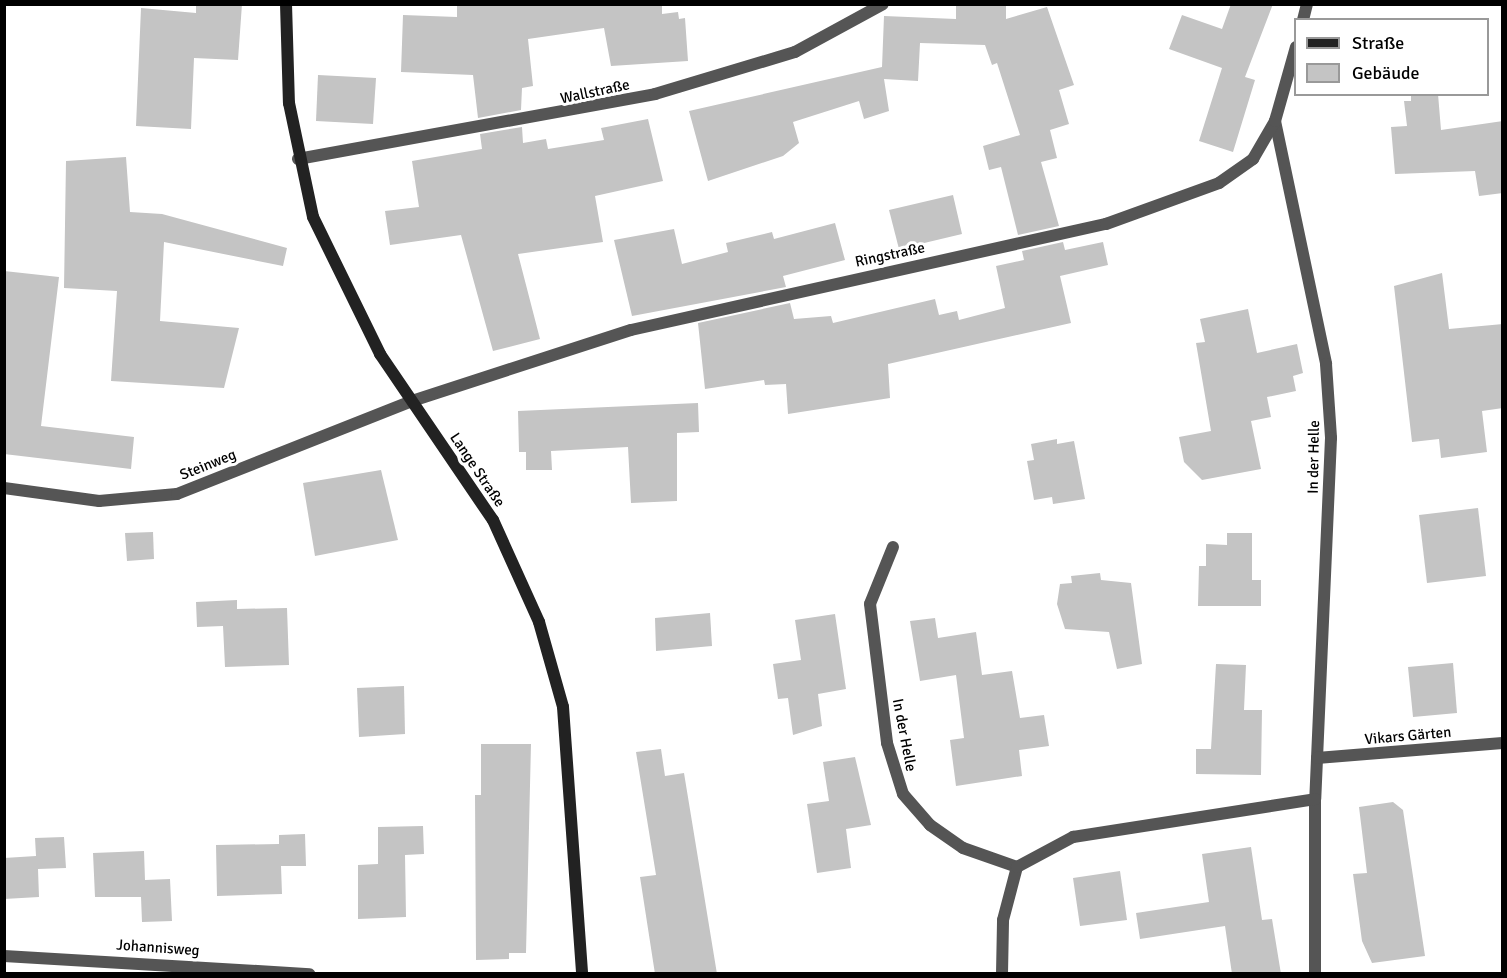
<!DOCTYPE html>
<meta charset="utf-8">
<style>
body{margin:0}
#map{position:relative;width:1507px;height:978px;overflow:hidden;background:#fff;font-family:Signika,sans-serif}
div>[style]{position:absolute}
.building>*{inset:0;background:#c4c4c4}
.street>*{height:12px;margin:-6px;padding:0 6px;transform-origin:6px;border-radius:6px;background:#555}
.secondary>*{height:12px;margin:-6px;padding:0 6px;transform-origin:6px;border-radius:6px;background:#222}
span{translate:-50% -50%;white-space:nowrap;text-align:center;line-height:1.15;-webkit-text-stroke:6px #fff;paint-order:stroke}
.street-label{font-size:15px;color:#000}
.frame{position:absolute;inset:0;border:6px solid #000;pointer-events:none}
.legend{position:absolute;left:1294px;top:18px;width:195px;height:78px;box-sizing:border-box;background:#fff;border:2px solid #999;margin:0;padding:8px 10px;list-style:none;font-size:18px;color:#000}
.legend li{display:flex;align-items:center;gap:12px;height:30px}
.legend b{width:30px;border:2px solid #999}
</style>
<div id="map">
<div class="building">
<div style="clip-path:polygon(196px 4px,242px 4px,238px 60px,194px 58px,191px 129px,136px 126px,141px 8px,196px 13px)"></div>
<div style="clip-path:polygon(457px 4px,662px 4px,662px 14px,678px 12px,679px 19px,685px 18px,688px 61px,611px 66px,604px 28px,528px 39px,533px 86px,522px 88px,521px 110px,478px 118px,473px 75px,401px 72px,403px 15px,457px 17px)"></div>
<div style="clip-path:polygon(956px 4px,1006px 4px,1006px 19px,1047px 7px,1074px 85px,1059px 90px,1069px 124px,1050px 130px,1057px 158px,1041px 162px,1059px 226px,1018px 235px,1001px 167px,989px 170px,983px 146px,1020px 135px,997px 63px,992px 65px,985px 45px,920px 43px,918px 81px,884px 79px,889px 111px,864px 119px,859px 101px,793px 122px,799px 143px,783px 156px,708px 181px,689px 111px,882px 67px,884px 16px,956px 19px)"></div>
<div style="clip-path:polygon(1231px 4px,1273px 4px,1245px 77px,1255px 80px,1233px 152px,1199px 141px,1222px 68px,1169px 49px,1182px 15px,1222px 29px)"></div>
<div style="clip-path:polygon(318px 75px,376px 78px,373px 124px,316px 121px)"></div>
<div style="clip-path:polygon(1411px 94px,1438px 94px,1441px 130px,1503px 121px,1503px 193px,1479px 196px,1475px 171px,1395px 174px,1391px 127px,1407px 126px,1404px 101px,1411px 101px)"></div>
<div style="clip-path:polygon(648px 119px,663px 181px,595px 196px,603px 242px,518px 254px,540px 339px,493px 351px,461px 235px,390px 245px,385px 211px,419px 207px,412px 161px,482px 149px,480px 134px,522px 127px,523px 143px,546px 139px,548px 149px,604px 140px,601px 128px)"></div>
<div style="clip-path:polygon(126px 157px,130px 212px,162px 214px,287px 248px,283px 266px,164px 242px,160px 321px,239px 328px,224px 388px,111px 381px,117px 291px,64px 288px,66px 161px)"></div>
<div style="clip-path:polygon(953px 195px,962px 234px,899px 249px,889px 210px)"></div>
<div style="clip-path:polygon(835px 223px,845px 260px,783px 276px,786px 287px,632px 316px,614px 240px,674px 229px,682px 264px,728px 252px,726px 243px,772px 232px,774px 239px)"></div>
<div style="clip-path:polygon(1063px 242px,1065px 250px,1103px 242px,1108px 265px,1060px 276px,1071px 323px,888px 364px,890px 398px,788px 414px,786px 384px,765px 385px,764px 380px,705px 389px,698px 323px,790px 303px,794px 319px,831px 316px,833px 323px,935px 299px,939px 315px,957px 311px,959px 320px,1005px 308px,996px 266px,1024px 260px,1022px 251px)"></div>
<div style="clip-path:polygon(4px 271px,59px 277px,41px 426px,134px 437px,131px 469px,4px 454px)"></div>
<div style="clip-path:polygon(1442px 273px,1449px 329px,1503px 324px,1503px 408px,1482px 411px,1487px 452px,1441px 458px,1439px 439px,1412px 442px,1394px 286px)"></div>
<div style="clip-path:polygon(1248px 309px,1257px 353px,1297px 344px,1303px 373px,1293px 376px,1296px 391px,1267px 397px,1271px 417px,1251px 421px,1261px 469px,1202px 480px,1184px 462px,1179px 437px,1211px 431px,1196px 343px,1205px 342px,1200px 319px)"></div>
<div style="clip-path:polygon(698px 403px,699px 432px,677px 433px,677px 501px,631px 503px,628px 447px,551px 451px,552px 470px,526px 470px,526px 452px,519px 452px,518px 411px)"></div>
<div style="clip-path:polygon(1057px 439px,1057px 444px,1074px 441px,1085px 499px,1053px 504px,1052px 497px,1034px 500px,1027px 461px,1034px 460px,1031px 444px)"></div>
<div style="clip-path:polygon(381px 470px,398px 540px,315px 556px,303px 483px)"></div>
<div style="clip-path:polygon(1478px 508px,1486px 576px,1427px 583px,1419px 515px)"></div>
<div style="clip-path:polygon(153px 532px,154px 559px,127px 561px,125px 533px)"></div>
<div style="clip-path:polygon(1227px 533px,1252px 533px,1252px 580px,1261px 580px,1261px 606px,1198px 606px,1199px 566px,1206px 566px,1206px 544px,1227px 545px)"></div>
<div style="clip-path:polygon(1100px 573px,1101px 580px,1131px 583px,1142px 664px,1117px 669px,1109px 632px,1065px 629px,1057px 604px,1060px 584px,1072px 583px,1071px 576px)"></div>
<div style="clip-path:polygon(237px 600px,237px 609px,287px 608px,289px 665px,225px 667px,223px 626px,197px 627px,196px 602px)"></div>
<div style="clip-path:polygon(710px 613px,712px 646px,656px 651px,655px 618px)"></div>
<div style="clip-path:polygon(835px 614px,846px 689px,818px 694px,822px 726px,793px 735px,788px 698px,778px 699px,773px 664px,801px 660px,795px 620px)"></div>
<div style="clip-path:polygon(935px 618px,938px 638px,976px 632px,982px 675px,1012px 671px,1020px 718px,1044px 715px,1049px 746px,1019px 750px,1022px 776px,956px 786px,950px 740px,964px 738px,956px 675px,920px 681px,910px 621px)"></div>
<div style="clip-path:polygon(1453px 663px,1457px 713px,1413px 717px,1408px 667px)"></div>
<div style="clip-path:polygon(1216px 664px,1246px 665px,1244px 710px,1262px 710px,1261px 775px,1196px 774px,1196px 749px,1211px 749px)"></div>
<div style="clip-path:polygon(404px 686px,405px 734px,359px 737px,357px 688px)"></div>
<div style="clip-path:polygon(481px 744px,531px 744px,526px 953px,509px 953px,509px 959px,476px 960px,475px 795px,481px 795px)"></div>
<div style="clip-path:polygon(661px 749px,665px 776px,684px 773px,717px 974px,655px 974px,640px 877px,656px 875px,636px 752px)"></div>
<div style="clip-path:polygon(855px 757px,871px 825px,846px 829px,851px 868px,817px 873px,807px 804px,829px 801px,823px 762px)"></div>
<div style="clip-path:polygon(1393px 802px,1403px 810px,1425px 956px,1372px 963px,1362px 941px,1353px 874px,1367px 873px,1359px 807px)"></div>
<div style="clip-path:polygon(423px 826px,424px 854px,405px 855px,406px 917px,358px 919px,358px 865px,378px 864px,378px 827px)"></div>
<div style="clip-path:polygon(305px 834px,306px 866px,281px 866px,282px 894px,217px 896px,216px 845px,279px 844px,279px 835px)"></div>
<div style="clip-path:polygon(64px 837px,66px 868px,38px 869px,39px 897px,4px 899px,4px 858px,36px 856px,35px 838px)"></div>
<div style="clip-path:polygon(1251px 847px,1262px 920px,1272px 919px,1281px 974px,1232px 974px,1225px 926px,1140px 939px,1136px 913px,1209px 902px,1202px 854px)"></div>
<div style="clip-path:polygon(144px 851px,145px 880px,170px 879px,172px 921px,142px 922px,141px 897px,95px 897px,93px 853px)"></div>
<div style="clip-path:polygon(1120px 871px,1127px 920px,1080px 926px,1073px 878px)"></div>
</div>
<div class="street">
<div style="left:1303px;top:20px;width:16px;rotate:-76deg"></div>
<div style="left:1275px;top:121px;width:248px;rotate:78.1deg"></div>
<div style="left:1326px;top:364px;width:74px;rotate:86.1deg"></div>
<div style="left:1331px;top:438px;width:361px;rotate:92.5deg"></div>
<div style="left:1315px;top:799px;width:175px;rotate:90deg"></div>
<div style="left:298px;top:159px;width:363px;rotate:-10.3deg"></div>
<div style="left:655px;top:94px;width:146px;rotate:-16.7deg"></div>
<div style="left:795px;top:52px;width:100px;rotate:-28.6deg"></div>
<div style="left:4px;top:488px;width:96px;rotate:7.8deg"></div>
<div style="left:99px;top:501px;width:78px;rotate:-5.1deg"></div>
<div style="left:177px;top:494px;width:253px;rotate:-21.6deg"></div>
<div style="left:412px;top:401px;width:230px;rotate:-18deg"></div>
<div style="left:631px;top:330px;width:487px;rotate:-12.6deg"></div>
<div style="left:1106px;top:224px;width:120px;rotate:-19.9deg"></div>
<div style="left:1219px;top:183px;width:42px;rotate:-35.2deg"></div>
<div style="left:1253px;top:159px;width:44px;rotate:-59.9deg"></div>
<div style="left:1275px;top:121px;width:77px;rotate:-74.2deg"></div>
<div style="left:893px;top:547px;width:61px;rotate:112deg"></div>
<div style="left:870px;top:604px;width:140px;rotate:83deg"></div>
<div style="left:887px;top:743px;width:53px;rotate:72.6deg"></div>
<div style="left:903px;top:794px;width:41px;rotate:48.9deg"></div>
<div style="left:930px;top:825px;width:40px;rotate:34.9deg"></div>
<div style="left:963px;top:848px;width:57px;rotate:19.4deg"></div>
<div style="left:1317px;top:758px;width:186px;rotate:-4.6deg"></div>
<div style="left:4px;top:956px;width:306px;rotate:3.4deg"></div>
<div style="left:1002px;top:974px;width:54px;rotate:-88.9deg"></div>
<div style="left:1003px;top:920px;width:55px;rotate:-75.2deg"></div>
<div style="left:1017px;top:867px;width:64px;rotate:-28.2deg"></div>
<div style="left:1073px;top:837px;width:245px;rotate:-8.9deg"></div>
</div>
<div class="secondary">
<div style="left:286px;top:4px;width:99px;rotate:88.3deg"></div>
<div style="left:289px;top:103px;width:116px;rotate:78.1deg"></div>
<div style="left:313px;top:217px;width:153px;rotate:63.9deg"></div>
<div style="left:380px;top:354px;width:201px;rotate:55.8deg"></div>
<div style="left:493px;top:520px;width:112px;rotate:65.7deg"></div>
<div style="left:539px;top:622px;width:88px;rotate:74.2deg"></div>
<div style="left:563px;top:707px;width:268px;rotate:85.9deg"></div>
</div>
<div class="street-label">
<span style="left:595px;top:92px;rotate:-12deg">Wallstraße</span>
<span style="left:890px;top:255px;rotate:-12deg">Ringstraße</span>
<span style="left:1314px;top:457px;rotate:-89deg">In der Helle</span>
<span style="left:208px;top:465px;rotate:-22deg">Steinweg</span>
<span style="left:477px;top:470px;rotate:56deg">Lange Straße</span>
<span style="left:904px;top:735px;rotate:79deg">In der Helle</span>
<span style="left:1408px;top:736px;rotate:-5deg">Vikars Gärten</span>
<span style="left:158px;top:948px;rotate:4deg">Johannisweg</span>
</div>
<div class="frame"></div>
<ul class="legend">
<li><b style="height:8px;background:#222"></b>Straße</li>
<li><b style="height:16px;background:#c4c4c4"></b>Gebäude</li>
</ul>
</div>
